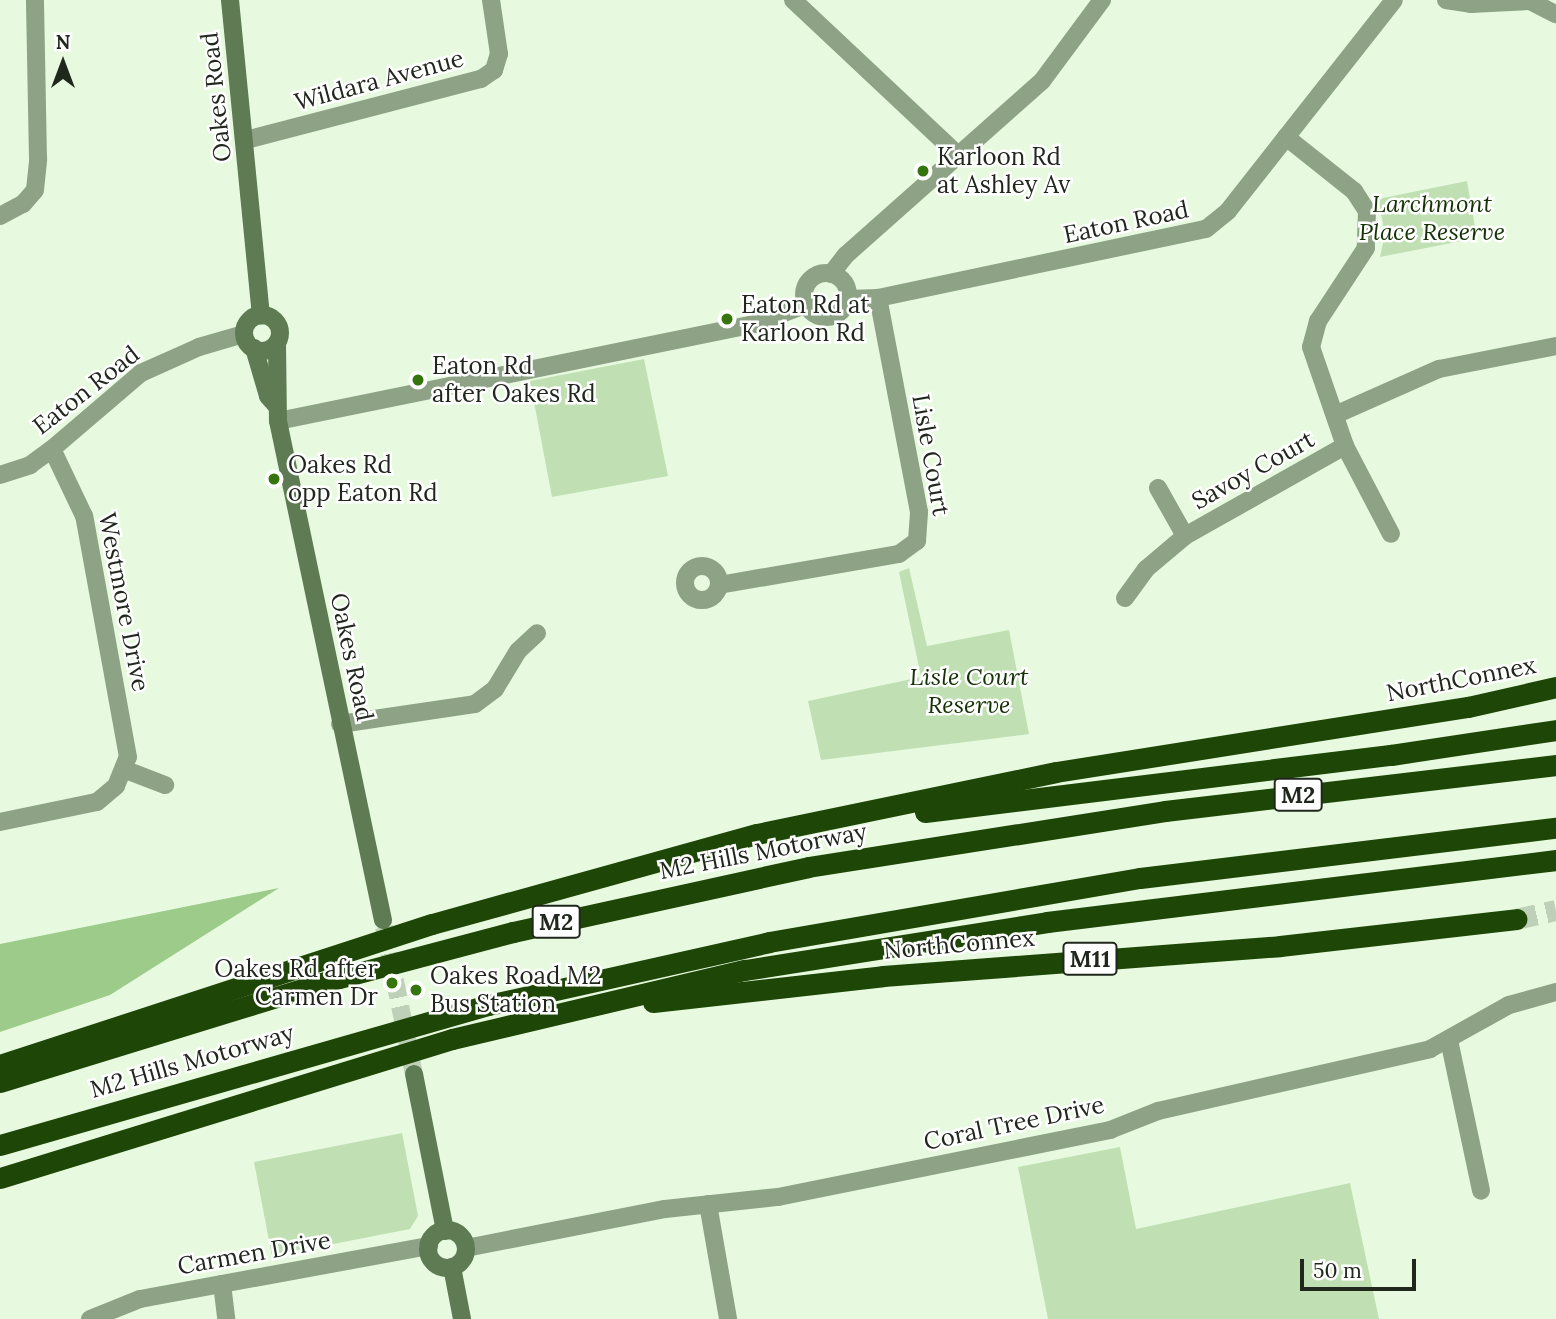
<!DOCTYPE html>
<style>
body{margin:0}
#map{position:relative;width:1556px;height:1319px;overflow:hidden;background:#e7fadf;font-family:Lora,serif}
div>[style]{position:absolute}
.green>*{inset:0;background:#c0e0b4}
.forest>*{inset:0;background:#9dcb8a}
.secondary-tunnel>*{height:18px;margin-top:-9px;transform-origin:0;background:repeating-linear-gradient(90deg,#bfd0b8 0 18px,transparent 0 27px)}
.motorway-tunnel>*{height:21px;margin-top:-10.5px;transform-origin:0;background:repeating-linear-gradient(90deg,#bfd0b8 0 21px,transparent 0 31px)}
.minor>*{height:18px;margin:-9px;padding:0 9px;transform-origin:9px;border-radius:9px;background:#8ea286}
.minor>.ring{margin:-9px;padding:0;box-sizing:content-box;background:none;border:18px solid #8ea286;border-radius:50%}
.tertiary>*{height:18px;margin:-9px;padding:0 9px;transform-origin:9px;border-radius:9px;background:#8ea286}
.tertiary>.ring{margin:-9px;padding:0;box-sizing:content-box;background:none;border:18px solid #8ea286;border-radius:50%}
.secondary>*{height:18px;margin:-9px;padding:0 9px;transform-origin:9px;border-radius:9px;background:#5e7b53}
.secondary>.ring{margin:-9px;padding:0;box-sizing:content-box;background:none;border:18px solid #5e7b53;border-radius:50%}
.motorway>*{height:21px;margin:-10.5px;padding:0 10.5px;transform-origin:10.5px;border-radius:10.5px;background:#1e4606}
.dots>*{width:19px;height:19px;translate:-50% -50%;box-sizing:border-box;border:4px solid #fff;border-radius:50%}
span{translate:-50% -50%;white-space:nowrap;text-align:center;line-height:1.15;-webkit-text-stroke:5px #fff;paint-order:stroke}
.shield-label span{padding:2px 5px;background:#fff;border:2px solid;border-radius:5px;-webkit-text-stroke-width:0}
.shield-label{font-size:23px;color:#20271d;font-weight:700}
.street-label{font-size:24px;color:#20271d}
.poi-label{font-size:24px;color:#20271d}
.left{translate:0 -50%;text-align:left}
.right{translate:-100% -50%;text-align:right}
.park-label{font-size:24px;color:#153205;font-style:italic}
.north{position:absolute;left:28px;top:28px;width:70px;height:70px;-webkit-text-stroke:5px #fff;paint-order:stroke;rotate:0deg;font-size:19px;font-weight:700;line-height:28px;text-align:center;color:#20271d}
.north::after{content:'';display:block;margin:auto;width:24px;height:32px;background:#20271d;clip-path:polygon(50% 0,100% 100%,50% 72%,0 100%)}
.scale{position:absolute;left:1300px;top:1259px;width:116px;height:32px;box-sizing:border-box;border:4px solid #20271d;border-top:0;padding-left:9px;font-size:21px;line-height:24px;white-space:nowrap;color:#20271d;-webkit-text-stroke:5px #fff;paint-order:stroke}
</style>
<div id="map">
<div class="green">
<div style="clip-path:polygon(1467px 181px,1477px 238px,1380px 257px,1385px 234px,1378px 199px)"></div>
<div style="clip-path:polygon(644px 359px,668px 476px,552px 497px,530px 381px)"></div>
<div style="clip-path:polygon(909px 568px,927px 646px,1009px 630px,1029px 734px,821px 760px,808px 701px,921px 677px,899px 572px)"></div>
<div style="clip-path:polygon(402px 1133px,418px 1216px,410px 1229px,272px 1256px,254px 1162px)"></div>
<div style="clip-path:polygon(1120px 1147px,1136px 1229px,1350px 1183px,1379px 1319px,1048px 1319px,1018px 1167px)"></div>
</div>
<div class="forest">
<div style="clip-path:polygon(279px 888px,110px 995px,0 1032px,0 944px)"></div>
</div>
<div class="secondary-tunnel">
<div style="left:384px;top:927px;width:150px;rotate:78.5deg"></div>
</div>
<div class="motorway-tunnel">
<div style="left:1516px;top:919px;width:41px;rotate:-12.7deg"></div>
</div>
<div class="minor">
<div style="left:793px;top:0;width:226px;rotate:43.2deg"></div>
<div style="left:1446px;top:0;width:25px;rotate:9deg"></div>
<div style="left:1471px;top:4px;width:59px;rotate:-2.9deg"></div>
<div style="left:1530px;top:1px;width:29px;rotate:27deg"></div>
<div style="left:1286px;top:137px;width:87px;rotate:38.5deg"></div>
<div style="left:1354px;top:191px;width:24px;rotate:57deg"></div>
<div style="left:1367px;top:211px;width:37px;rotate:92deg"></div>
<div style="left:1366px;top:248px;width:87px;rotate:123.3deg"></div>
<div style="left:1318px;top:321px;width:27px;rotate:105deg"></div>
<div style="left:1311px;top:347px;width:105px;rotate:71deg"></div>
<div style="left:1345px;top:446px;width:99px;rotate:62.4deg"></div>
<div style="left:246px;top:140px;width:243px;rotate:-14.6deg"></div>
<div style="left:481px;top:79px;width:16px;rotate:-35deg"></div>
<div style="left:494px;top:70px;width:17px;rotate:-73deg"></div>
<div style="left:499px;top:54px;width:55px;rotate:-98.4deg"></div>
<div style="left:0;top:216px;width:26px;rotate:-28deg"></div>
<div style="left:23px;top:204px;width:18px;rotate:-49deg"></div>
<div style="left:35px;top:190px;width:31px;rotate:-84deg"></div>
<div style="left:38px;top:159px;width:159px;rotate:-91.1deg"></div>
<div style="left:848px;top:299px;width:30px;rotate:-2deg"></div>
<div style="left:878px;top:298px;width:335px;rotate:-11.9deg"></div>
<div style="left:1206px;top:229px;width:28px;rotate:-39deg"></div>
<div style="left:1228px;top:211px;width:268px;rotate:-51.8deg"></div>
<div style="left:1335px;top:415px;width:114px;rotate:-23.9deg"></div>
<div style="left:1439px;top:369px;width:119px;rotate:-11.1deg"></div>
<div style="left:0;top:475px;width:32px;rotate:-18deg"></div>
<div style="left:30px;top:465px;width:27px;rotate:-36deg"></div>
<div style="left:52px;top:449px;width:117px;rotate:-40.5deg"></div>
<div style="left:141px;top:373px;width:64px;rotate:-24.1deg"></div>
<div style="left:199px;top:347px;width:47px;rotate:-16.1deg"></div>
<div style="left:1158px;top:488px;width:55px;rotate:60.6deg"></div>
<div class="ring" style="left:685px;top:566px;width:16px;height:16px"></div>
<div style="left:719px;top:585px;width:183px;rotate:-9.8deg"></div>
<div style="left:899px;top:554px;width:22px;rotate:-36deg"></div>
<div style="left:917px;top:541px;width:29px;rotate:-86deg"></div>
<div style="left:919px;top:512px;width:218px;rotate:-100.8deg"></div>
<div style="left:1125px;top:598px;width:36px;rotate:-54deg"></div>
<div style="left:1146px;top:569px;width:51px;rotate:-40.2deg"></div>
<div style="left:1185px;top:536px;width:184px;rotate:-29.4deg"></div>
<div style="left:340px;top:724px;width:136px;rotate:-8.4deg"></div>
<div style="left:475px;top:704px;width:25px;rotate:-37deg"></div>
<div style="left:495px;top:689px;width:44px;rotate:-58.8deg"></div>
<div style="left:518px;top:651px;width:26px;rotate:-43deg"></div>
<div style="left:126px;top:770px;width:42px;rotate:21deg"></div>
<div style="left:0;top:822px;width:99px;rotate:-11.7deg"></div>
<div style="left:97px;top:802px;width:25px;rotate:-40deg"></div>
<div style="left:116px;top:786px;width:31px;rotate:-68deg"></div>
<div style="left:128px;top:757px;width:245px;rotate:-100.3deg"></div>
<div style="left:84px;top:516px;width:74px;rotate:-115.5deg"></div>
<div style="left:1449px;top:1040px;width:154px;rotate:78deg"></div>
<div style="left:708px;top:1204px;width:117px;rotate:80.1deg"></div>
<div style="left:466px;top:1248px;width:203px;rotate:-11.1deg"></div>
<div style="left:665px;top:1209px;width:114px;rotate:-6.1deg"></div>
<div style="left:778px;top:1197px;width:339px;rotate:-11.4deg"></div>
<div style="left:1110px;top:1130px;width:52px;rotate:-21.6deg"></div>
<div style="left:1158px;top:1111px;width:279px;rotate:-12.8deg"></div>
<div style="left:1430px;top:1049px;width:90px;rotate:-29.1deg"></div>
<div style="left:1509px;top:1005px;width:49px;rotate:-15.5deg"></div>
<div style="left:222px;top:1284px;width:35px;rotate:83deg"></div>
<div style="left:90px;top:1319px;width:54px;rotate:-21.8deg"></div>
<div style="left:140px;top:1299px;width:294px;rotate:-10.4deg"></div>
</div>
<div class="tertiary">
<div class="ring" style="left:804px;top:273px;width:26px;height:26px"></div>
<div style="left:831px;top:274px;width:24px;rotate:-52deg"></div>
<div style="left:846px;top:255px;width:262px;rotate:-41.6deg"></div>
<div style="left:1042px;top:81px;width:101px;rotate:-53.5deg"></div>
<div style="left:278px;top:421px;width:487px;rotate:-11.5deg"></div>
<div style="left:755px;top:324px;width:53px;rotate:-20.8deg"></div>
</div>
<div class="secondary">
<div style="left:230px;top:0;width:317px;rotate:84.4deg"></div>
<div class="ring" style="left:244px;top:315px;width:18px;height:18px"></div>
<div style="left:277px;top:343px;width:78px;rotate:89.3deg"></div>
<div style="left:278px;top:421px;width:510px;rotate:78.12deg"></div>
<div style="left:254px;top:348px;width:50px;rotate:73.7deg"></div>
<div style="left:268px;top:396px;width:11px;rotate:49deg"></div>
<div style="left:414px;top:1074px;width:160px;rotate:78.8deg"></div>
<div class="ring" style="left:428px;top:1230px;width:20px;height:20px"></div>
<div style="left:452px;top:1267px;width:53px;rotate:79.1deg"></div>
</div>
<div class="motorway">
<div style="left:925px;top:812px;width:469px;rotate:-7deg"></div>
<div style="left:1391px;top:755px;width:167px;rotate:-8.6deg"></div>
<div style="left:653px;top:1002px;width:231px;rotate:-6.4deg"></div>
<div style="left:883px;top:976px;width:398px;rotate:-4.3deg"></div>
<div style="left:1280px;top:946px;width:238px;rotate:-6.5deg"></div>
<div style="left:0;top:1065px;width:454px;rotate:-18.1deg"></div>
<div style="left:432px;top:924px;width:337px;rotate:-15.5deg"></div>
<div style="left:757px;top:834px;width:305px;rotate:-11.7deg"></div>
<div style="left:1056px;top:772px;width:417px;rotate:-9deg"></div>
<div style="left:1468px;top:707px;width:90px;rotate:-12.8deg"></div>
<div style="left:0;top:1082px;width:355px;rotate:-17.1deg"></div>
<div style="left:339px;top:978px;width:180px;rotate:-14.8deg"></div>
<div style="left:513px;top:932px;width:302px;rotate:-12.4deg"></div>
<div style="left:808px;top:867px;width:361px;rotate:-8.9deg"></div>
<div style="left:1165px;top:811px;width:394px;rotate:-6.7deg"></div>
<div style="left:0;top:1145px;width:508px;rotate:-16.01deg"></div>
<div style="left:488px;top:1005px;width:288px;rotate:-12.6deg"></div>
<div style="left:769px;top:942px;width:376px;rotate:-9.8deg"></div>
<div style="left:1140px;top:878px;width:419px;rotate:-6.9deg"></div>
<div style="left:0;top:1178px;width:473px;rotate:-17.1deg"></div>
<div style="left:452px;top:1039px;width:301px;rotate:-13.3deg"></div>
<div style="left:745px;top:970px;width:306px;rotate:-9deg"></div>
<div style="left:1047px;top:922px;width:513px;rotate:-6.94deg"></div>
</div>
<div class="dots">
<div style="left:923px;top:171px;background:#36750e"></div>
<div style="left:727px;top:319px;background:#36750e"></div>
<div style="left:418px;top:380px;background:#36750e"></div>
<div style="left:274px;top:479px;background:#36750e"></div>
<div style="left:392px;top:983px;background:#36750e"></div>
<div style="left:416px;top:990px;background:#36750e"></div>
</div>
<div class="shield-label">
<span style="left:1298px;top:795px">M2</span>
<span style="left:556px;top:922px">M2</span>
<span style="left:1090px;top:959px">M11</span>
</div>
<div class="street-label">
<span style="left:379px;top:80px;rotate:-15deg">Wildara Avenue</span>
<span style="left:216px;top:97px;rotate:-96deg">Oakes Road</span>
<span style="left:1126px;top:222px;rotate:-12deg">Eaton Road</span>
<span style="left:86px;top:390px;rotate:-38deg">Eaton Road</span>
<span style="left:931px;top:455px;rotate:80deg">Lisle Court</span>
<span style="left:1253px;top:470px;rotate:-29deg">Savoy Court</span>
<span style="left:124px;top:602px;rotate:79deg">Westmore Drive</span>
<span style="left:352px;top:657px;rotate:78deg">Oakes Road</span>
<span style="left:1461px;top:679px;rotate:-11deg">NorthConnex</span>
<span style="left:763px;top:851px;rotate:-11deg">M2 Hills Motorway</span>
<span style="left:959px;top:944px;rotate:-5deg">NorthConnex</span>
<span style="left:192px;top:1061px;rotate:-16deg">M2 Hills Motorway</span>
<span style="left:1014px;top:1123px;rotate:-12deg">Coral Tree Drive</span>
<span style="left:254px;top:1253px;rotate:-10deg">Carmen Drive</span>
</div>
<div class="poi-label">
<span class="left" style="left:937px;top:171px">Karloon Rd<br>at Ashley Av</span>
<span class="left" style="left:741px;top:319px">Eaton Rd at<br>Karloon Rd</span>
<span class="left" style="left:432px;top:380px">Eaton Rd<br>after Oakes Rd</span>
<span class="left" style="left:288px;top:479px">Oakes Rd<br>opp Eaton Rd</span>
<span class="right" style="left:378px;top:983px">Oakes Rd after<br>Carmen Dr</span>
<span class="left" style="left:430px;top:990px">Oakes Road M2<br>Bus Station</span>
</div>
<div class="park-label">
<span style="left:1432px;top:218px">Larchmont<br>Place Reserve</span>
<span style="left:969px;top:691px">Lisle Court<br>Reserve</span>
</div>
<div class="north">N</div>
<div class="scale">50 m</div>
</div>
